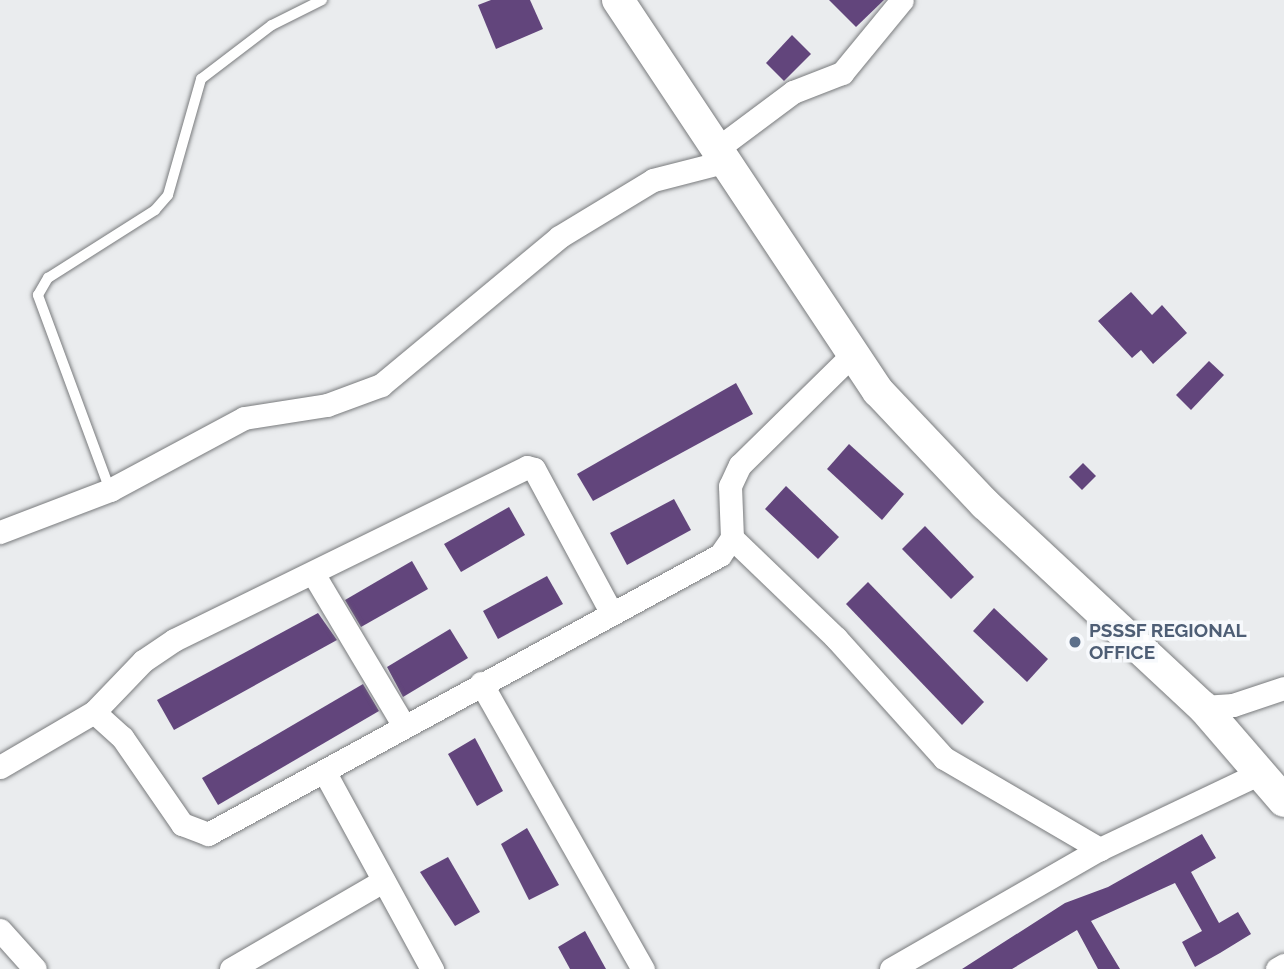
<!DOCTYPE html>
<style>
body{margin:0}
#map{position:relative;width:1284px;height:969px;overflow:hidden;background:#eaecee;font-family:Raleway,sans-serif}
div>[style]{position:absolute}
.building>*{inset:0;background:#62457c}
.roads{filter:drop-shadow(0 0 2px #797b7d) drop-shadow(0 0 2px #797b7d)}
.lane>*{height:10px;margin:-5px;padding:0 5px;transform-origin:5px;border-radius:5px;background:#fff}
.street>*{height:23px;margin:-11.5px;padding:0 11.5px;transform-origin:11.5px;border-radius:11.5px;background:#fff}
.secondary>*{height:32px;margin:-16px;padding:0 16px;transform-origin:16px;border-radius:16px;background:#fff}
.dots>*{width:19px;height:19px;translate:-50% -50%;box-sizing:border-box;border:4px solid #f7f9fc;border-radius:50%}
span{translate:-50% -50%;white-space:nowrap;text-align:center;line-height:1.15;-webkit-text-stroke:7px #f7f9fc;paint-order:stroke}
.service-label{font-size:19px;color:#4e5e75;font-weight:700}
.left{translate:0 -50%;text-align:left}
</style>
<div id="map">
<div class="building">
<div style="clip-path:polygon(491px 0,530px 0,543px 29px,496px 49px,478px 5px)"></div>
<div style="clip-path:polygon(829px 0,884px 0,856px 27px)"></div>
<div style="clip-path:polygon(792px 35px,811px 54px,784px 81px,766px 63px)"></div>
<div style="clip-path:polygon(1131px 292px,1152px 315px,1162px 305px,1187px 333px,1153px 364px,1141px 350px,1132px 358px,1098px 321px)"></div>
<div style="clip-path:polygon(1209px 361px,1224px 375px,1191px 410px,1176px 395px)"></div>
<div style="clip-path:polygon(736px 383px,753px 414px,593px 501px,577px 474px)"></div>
<div style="clip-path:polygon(849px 444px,904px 494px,882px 520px,827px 469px)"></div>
<div style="clip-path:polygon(1083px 463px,1096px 476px,1082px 490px,1069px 477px)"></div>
<div style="clip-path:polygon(786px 486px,839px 537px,818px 559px,765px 509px)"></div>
<div style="clip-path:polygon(674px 499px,691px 530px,627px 565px,610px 533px)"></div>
<div style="clip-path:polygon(509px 507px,525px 535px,461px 572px,444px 544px)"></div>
<div style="clip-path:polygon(925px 526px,974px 577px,951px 599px,902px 549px)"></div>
<div style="clip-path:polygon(412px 561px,428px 589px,361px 627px,345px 600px)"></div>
<div style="clip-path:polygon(547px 576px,563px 604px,498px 639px,483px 611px)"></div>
<div style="clip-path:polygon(868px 582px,984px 702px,962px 725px,846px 604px)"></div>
<div style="clip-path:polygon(994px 608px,1048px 659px,1027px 682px,973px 631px)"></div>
<div style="clip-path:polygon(318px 613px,337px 640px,174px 730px,157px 700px)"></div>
<div style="clip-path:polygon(450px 629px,468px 658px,403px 697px,387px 667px)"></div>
<div style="clip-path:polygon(363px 684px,379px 711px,218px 805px,202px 778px)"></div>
<div style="clip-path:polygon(475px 738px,503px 791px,477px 806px,448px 754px)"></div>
<div style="clip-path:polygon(527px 828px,559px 885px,529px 900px,501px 844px)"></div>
<div style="clip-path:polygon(1202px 834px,1216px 858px,1191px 872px,1219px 923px,1238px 912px,1251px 934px,1220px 953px,1195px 967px,1182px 942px,1202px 931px,1175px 883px,1091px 921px,1120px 969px,1098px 969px,1077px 930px,1012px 969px,962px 969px,1065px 903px,1108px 887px)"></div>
<div style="clip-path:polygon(448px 857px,480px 912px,455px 926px,420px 872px)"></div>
<div style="clip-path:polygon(585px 931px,606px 969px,570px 969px,558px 947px)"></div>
</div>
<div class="roads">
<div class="lane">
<div style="left:110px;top:490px;width:208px;rotate:-110.3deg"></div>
<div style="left:38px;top:295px;width:20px;rotate:-60deg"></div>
<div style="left:48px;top:278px;width:127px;rotate:-32.4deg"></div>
<div style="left:155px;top:210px;width:20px;rotate:-49deg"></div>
<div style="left:168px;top:195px;width:121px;rotate:-74.1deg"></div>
<div style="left:201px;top:79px;width:89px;rotate:-37.3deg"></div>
<div style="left:272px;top:25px;width:56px;rotate:-26.6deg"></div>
</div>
<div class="street">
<div style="left:718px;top:148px;width:94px;rotate:-36.7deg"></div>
<div style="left:793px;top:92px;width:53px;rotate:-21.2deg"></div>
<div style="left:842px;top:73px;width:94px;rotate:-50.6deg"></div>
<div style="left:0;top:532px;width:118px;rotate:-20.9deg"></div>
<div style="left:110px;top:490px;width:152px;rotate:-28.2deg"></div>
<div style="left:244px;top:418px;width:84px;rotate:-8.9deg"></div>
<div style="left:327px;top:405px;width:58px;rotate:-20.3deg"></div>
<div style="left:381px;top:385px;width:231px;rotate:-39.7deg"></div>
<div style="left:559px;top:237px;width:110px;rotate:-31.2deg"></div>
<div style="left:653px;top:180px;width:76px;rotate:-14.4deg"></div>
<div style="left:732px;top:538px;width:144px;rotate:43.9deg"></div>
<div style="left:836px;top:638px;width:161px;rotate:48deg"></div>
<div style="left:944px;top:758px;width:181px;rotate:30.3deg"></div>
<div style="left:314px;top:575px;width:176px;rotate:59.2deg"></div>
<div style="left:481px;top:683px;width:329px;rotate:60.5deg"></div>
<div style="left:1203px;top:707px;width:30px;rotate:-4deg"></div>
<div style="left:1233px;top:705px;width:54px;rotate:-18.4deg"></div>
<div style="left:94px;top:712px;width:71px;rotate:-46.1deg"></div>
<div style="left:143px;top:661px;width:37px;rotate:-34deg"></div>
<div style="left:174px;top:640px;width:393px;rotate:-26.1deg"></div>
<div style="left:527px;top:467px;width:7px;rotate:16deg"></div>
<div style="left:534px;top:469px;width:160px;rotate:61.7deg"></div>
<div style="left:0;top:767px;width:109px;rotate:-30.3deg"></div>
<div style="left:94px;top:712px;width:38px;rotate:42deg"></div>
<div style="left:122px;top:737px;width:106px;rotate:55.4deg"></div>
<div style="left:182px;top:824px;width:28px;rotate:21deg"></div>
<div style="left:208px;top:834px;width:583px;rotate:-28.59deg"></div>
<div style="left:720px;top:555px;width:21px;rotate:-55deg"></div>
<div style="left:732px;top:538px;width:52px;rotate:-92.2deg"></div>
<div style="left:730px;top:486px;width:23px;rotate:-65deg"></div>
<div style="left:740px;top:465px;width:156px;rotate:-44.5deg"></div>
<div style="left:324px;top:771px;width:226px;rotate:61.4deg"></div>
<div style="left:0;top:930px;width:52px;rotate:48.1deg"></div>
<div style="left:231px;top:969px;width:176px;rotate:-30.1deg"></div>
<div style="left:891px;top:969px;width:241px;rotate:-29.9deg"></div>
<div style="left:1100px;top:849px;width:175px;rotate:-25.4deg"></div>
<div style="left:1277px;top:969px;width:8px;rotate:-30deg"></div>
</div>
<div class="secondary">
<div style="left:618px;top:0;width:470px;rotate:56.4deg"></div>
<div style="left:878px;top:391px;width:156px;rotate:46.6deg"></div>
<div style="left:985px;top:504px;width:298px;rotate:43deg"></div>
<div style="left:1203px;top:707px;width:124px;rotate:49.2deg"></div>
</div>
</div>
<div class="dots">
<div style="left:1075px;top:642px;background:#5c6f8a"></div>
</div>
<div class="service-label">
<span class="left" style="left:1089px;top:642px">PSSSF REGIONAL<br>OFFICE</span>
</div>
</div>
